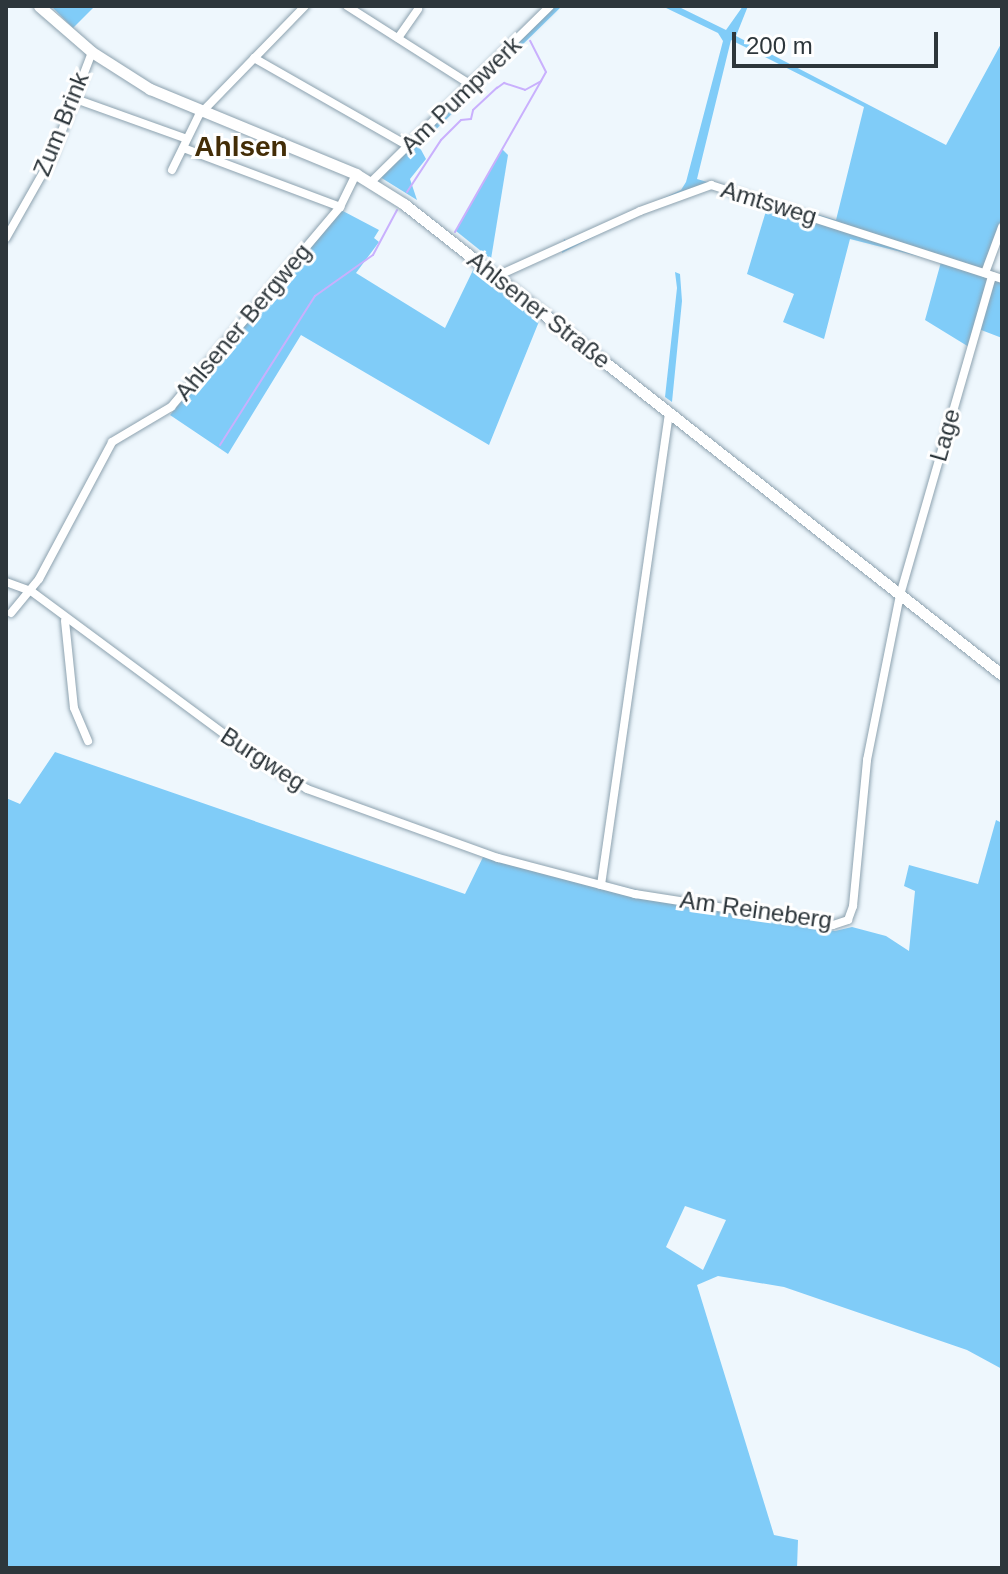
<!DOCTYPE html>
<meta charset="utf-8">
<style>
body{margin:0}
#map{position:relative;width:1008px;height:1574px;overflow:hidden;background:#eef7fd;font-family:Helvetica,sans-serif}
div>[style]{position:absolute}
.green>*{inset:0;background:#80ccf8}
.stream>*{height:2px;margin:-1px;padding:0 1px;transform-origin:1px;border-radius:1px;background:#c9b0fd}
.roads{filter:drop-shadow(0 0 2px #8da2af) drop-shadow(0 0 2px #8da2af)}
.street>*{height:8px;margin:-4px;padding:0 4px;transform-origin:4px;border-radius:4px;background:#fff}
.secondary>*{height:11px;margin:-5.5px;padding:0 5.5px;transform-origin:5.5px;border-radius:5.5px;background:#fff}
span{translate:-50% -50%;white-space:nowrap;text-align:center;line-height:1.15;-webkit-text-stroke:6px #fff;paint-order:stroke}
.street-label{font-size:24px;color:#2d363b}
.quarter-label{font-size:28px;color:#432d07;font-weight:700}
.frame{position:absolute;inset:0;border:8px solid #2d363b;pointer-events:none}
.scale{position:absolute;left:732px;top:32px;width:206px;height:36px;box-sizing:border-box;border:4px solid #2d363b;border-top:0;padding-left:10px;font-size:24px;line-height:28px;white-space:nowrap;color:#2d363b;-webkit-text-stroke:6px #fff;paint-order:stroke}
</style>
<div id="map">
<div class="green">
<div style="clip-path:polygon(51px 6px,95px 6px,73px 28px)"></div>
<div style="clip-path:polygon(553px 6px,562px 6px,419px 146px,426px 159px,410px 179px,417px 200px,380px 177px)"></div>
<div style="clip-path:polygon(evenodd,662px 6px,677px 6px,726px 30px,743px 6px,748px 6px,736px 36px,946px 145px,1002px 42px,1002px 223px,983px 275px,1002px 283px,1002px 338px,976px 328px,969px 347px,925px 320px,941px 262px,850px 239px,824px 339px,783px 322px,794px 294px,747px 274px,769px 201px,711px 184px,673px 196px,562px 253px,564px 239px,569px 242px,681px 190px,686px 182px,723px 41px,718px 33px,662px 6px,731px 40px,864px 107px,836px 220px,697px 179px,731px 40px)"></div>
<div style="clip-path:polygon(502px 149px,508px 155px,491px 259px,456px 231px)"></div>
<div style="clip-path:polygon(341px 210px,379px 230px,374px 238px,379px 242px,356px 273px,445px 328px,475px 266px,540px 319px,489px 445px,301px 335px,228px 454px,170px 415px)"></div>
<div style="clip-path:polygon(675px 272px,680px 274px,682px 301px,672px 402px,665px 397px,677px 288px)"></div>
<div style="clip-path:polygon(evenodd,55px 752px,465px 894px,485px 853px,690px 903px,835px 931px,852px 927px,886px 936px,909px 951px,915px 891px,904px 886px,909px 865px,978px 884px,996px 820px,1002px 823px,1002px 1369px,967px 1350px,784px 1287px,718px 1276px,697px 1285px,774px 1535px,798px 1540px,797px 1568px,6px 1568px,6px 798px,20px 804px,55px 752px,685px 1206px,726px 1220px,703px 1270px,666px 1247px,685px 1206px)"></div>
</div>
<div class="stream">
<div style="left:407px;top:192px;width:62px;rotate:-56.8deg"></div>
<div style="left:441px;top:140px;width:28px;rotate:-45deg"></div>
<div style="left:461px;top:120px;width:10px;rotate:-6deg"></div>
<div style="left:471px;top:119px;width:9px;rotate:-77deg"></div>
<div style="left:473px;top:110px;width:33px;rotate:-43deg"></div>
<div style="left:497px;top:88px;width:9px;rotate:-36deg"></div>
<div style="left:504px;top:83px;width:22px;rotate:18deg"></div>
<div style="left:525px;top:90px;width:18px;rotate:-29deg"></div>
<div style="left:541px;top:81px;width:10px;rotate:-61deg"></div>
<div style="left:546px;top:72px;width:35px;rotate:-117deg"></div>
<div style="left:455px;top:232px;width:174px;rotate:-60.3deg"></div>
<div style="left:220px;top:445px;width:177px;rotate:-57.5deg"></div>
<div style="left:315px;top:296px;width:71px;rotate:-35.3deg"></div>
<div style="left:373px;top:255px;width:51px;rotate:-61.9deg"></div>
</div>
<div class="roads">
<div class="street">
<div style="left:347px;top:6px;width:147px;rotate:32.5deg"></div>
<div style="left:398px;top:38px;width:35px;rotate:-55deg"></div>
<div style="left:254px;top:58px;width:177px;rotate:29.7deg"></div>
<div style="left:73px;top:98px;width:118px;rotate:19.8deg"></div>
<div style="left:186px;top:149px;width:165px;rotate:20.6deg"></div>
<div style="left:172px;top:170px;width:61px;rotate:-63.9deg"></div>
<div style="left:199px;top:115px;width:152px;rotate:-45.8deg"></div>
<div style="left:371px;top:182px;width:251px;rotate:-44.5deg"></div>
<div style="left:6px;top:238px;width:93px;rotate:-60.4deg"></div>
<div style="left:52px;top:157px;width:112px;rotate:-69.1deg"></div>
<div style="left:985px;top:273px;width:49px;rotate:-69.7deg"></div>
<div style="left:497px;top:276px;width:157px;rotate:-24.4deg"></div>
<div style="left:640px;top:211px;width:76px;rotate:-20.1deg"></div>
<div style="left:711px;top:185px;width:306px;rotate:17.9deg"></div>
<div style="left:6px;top:582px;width:27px;rotate:20deg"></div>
<div style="left:31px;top:591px;width:284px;rotate:36.5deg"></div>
<div style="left:259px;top:760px;width:56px;rotate:31.1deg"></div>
<div style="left:307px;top:789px;width:203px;rotate:19.9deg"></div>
<div style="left:498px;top:858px;width:142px;rotate:14.7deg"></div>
<div style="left:635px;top:894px;width:200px;rotate:8.9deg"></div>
<div style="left:833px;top:925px;width:16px;rotate:-18deg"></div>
<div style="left:848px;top:920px;width:15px;rotate:-70deg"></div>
<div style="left:853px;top:906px;width:147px;rotate:-84.5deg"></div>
<div style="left:867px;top:760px;width:168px;rotate:-78.7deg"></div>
<div style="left:900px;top:595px;width:332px;rotate:-73.9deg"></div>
<div style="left:11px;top:613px;width:44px;rotate:-50.5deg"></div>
<div style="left:39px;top:579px;width:155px;rotate:-61.9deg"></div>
<div style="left:112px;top:442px;width:69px;rotate:-30.7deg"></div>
<div style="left:171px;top:407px;width:262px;rotate:-49.8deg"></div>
<div style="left:340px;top:207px;width:37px;rotate:-64deg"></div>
<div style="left:65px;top:621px;width:87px;rotate:84.1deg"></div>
<div style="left:74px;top:708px;width:36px;rotate:67deg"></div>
<div style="left:601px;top:885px;width:478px;rotate:-81.8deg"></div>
</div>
<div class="secondary">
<div style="left:39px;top:6px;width:70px;rotate:41deg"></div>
<div style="left:92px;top:52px;width:69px;rotate:32.5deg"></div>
<div style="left:150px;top:89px;width:223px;rotate:22.4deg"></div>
<div style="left:356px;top:174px;width:57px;rotate:32deg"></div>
<div style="left:404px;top:204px;width:761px;rotate:38.22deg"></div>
</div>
</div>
<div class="street-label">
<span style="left:461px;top:95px;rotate:-44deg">Am Pumpwerk</span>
<span style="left:61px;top:124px;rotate:-68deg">Zum Brink</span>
<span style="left:769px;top:203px;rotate:17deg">Amtsweg</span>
<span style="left:539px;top:310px;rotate:38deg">Ahlsener Straße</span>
<span style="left:243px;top:322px;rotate:-50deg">Ahlsener Bergweg</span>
<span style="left:945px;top:435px;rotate:-74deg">Lage</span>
<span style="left:263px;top:759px;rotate:33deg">Burgweg</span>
<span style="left:756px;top:910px;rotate:8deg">Am Reineberg</span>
</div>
<div class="quarter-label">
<span style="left:241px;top:147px">Ahlsen</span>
</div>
<div class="frame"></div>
<div class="scale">200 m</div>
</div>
